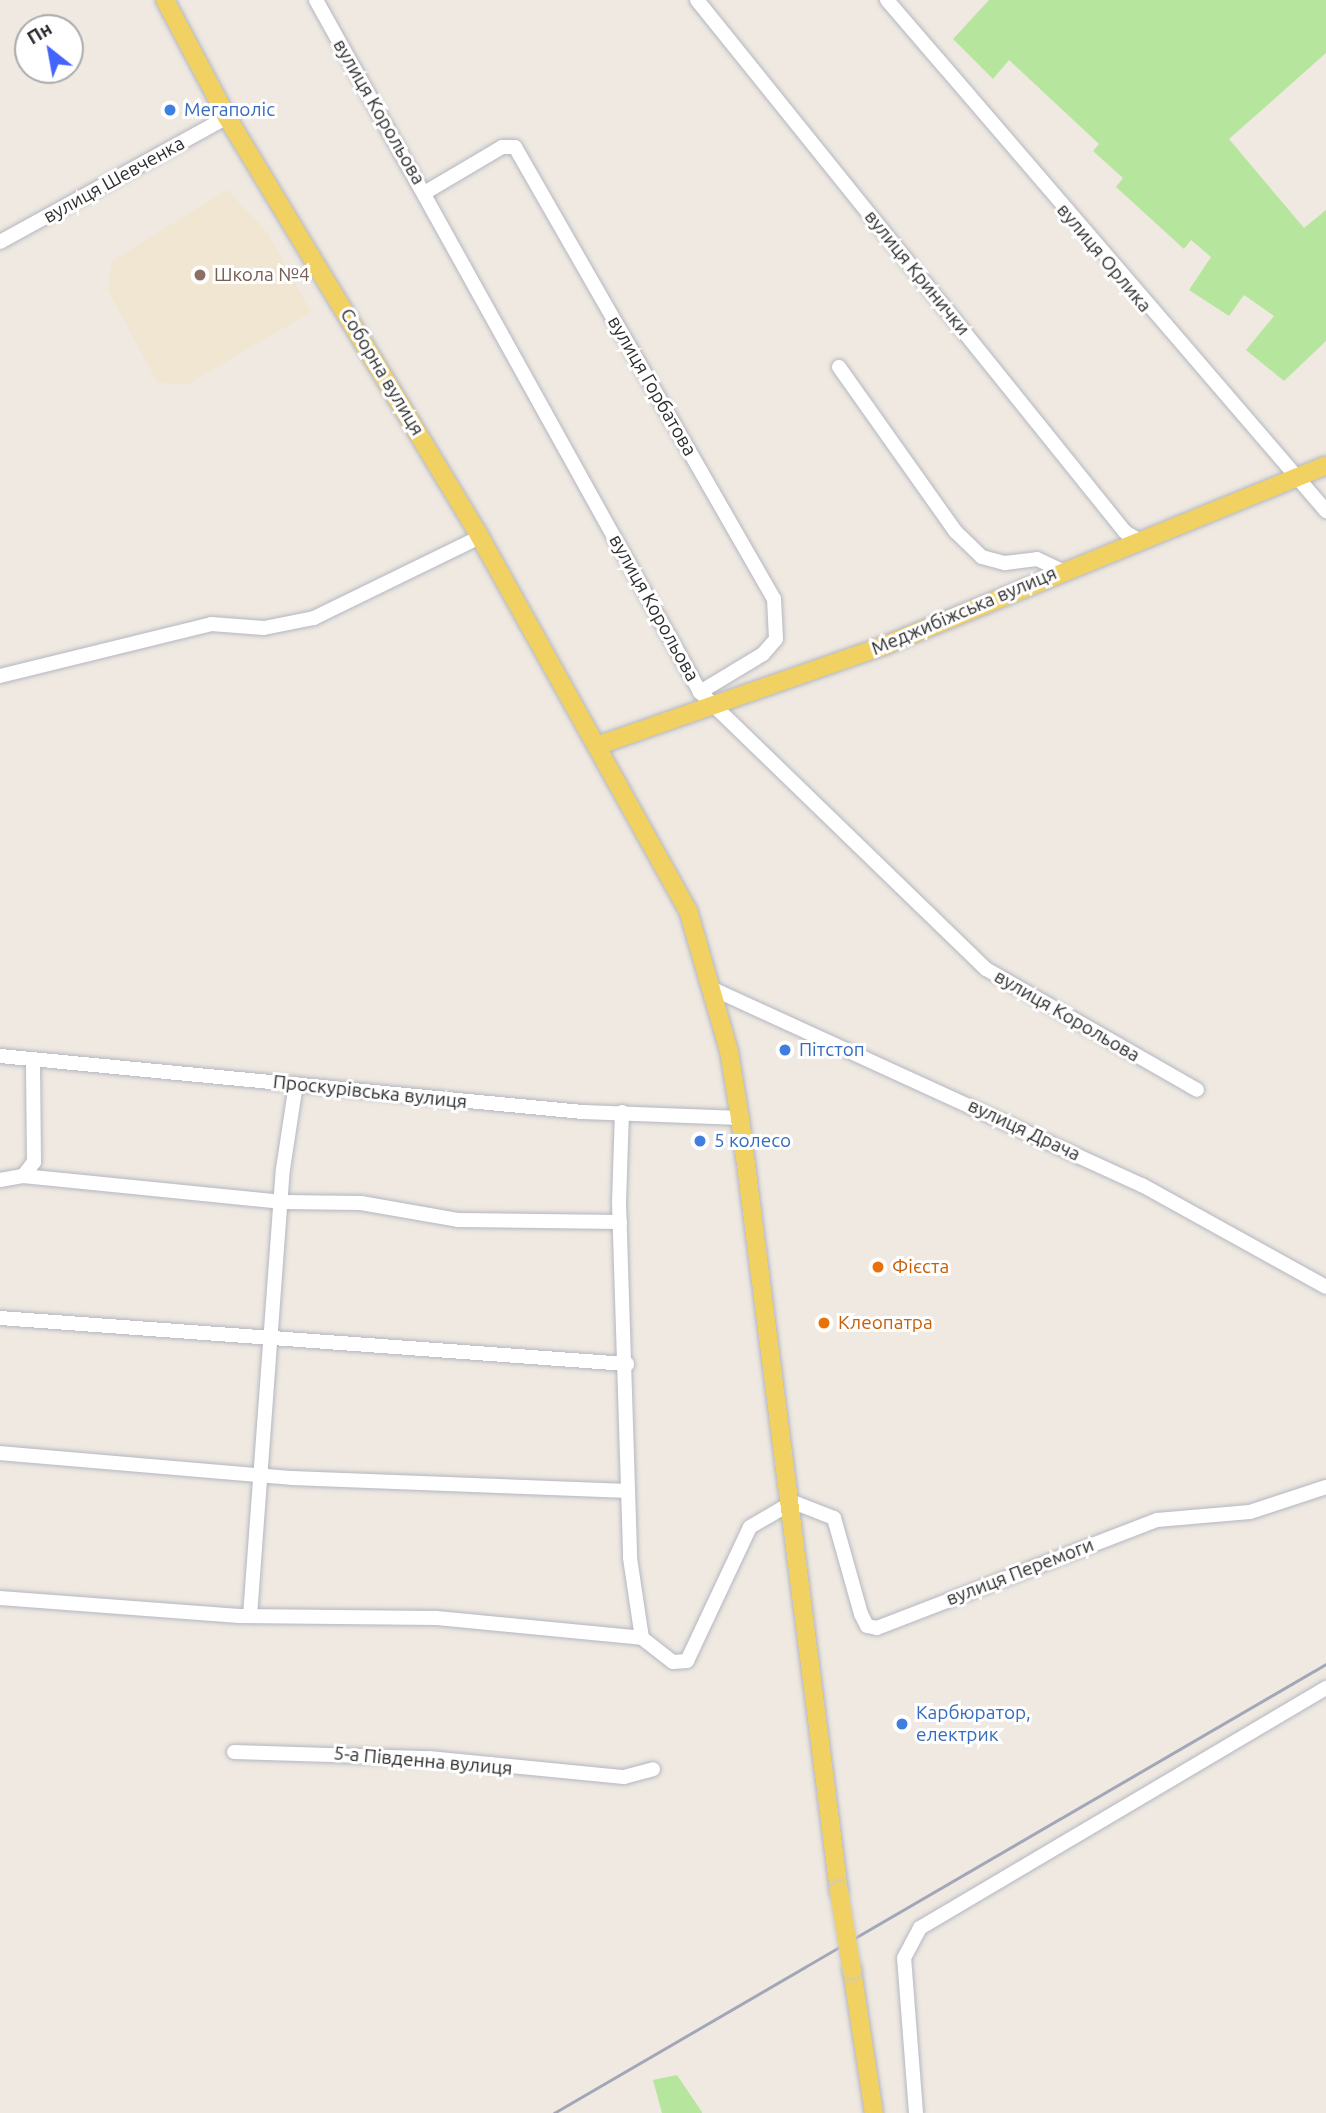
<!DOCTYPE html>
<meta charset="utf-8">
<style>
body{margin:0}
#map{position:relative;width:1326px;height:2113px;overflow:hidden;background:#efe9e1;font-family:Ubuntu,sans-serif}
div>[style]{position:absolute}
.education>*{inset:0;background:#f0e6d1}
.green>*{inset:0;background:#b6e59e}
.roads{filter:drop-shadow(0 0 2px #b4b7c1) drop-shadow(0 0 2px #b4b7c1)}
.minor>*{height:14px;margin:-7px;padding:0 7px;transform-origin:7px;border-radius:7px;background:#fff}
.major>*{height:18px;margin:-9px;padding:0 9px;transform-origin:9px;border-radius:9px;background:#f2d163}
.rail>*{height:2.5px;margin:-1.25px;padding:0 1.25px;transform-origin:1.25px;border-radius:1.25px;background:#a3a6b8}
.bridges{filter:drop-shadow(0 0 2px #c9c9c9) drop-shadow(0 0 2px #c9c9c9)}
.major-bridge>*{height:18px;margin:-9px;padding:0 9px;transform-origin:9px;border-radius:9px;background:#f2d163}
.dots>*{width:19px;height:19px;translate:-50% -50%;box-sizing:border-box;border:4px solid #fff;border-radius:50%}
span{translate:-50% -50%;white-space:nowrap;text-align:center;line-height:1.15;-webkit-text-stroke:6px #fff;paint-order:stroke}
.shop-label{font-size:19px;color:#366cbe}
.left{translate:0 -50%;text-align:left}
.street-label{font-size:19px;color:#2e2e2e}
.education-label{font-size:19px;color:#785e54}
.food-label{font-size:19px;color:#c56008}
.north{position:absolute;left:14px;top:14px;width:70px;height:70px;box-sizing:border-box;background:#fff;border:2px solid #ababab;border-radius:50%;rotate:329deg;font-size:19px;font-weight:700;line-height:28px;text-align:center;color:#2e2e2e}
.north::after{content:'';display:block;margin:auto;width:24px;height:32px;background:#4264fb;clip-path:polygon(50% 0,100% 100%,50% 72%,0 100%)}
</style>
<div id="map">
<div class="education">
<div style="clip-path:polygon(227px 190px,267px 232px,311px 312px,186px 385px,157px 382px,108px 290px,112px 261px)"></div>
</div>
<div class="green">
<div style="clip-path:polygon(989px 0,1326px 0,1326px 53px,1229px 139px,1304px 228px,1326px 210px,1326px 341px,1284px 381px,1246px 350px,1274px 316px,1244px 295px,1229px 316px,1189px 290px,1211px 257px,1191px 240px,1184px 249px,1116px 187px,1123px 178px,1093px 151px,1099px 144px,1009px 60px,993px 79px,953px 39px)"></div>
<div style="clip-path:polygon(677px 2075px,702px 2112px,702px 2113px,662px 2113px,653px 2080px)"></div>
</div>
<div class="roads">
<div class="minor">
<div style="left:316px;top:0;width:791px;rotate:60.97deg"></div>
<div style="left:700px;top:692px;width:398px;rotate:44.1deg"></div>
<div style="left:986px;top:969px;width:243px;rotate:29.8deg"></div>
<div style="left:697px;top:0;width:683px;rotate:51.18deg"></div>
<div style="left:1125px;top:532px;width:17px;rotate:31deg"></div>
<div style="left:887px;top:0;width:674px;rotate:49.33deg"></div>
<div style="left:426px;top:192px;width:88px;rotate:-30.6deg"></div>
<div style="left:502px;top:147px;width:13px"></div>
<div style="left:515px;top:147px;width:521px;rotate:60.19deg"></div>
<div style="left:774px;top:599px;width:40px;rotate:87.1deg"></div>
<div style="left:776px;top:639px;width:20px;rotate:131deg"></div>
<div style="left:763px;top:654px;width:74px;rotate:148.9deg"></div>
<div style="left:0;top:242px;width:259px;rotate:-28.8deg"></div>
<div style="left:839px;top:367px;width:202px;rotate:54.7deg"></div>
<div style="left:956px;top:532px;width:36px;rotate:44deg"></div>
<div style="left:982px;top:557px;width:24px;rotate:15deg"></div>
<div style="left:1005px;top:563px;width:32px;rotate:-7deg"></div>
<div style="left:1037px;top:559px;width:26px;rotate:25deg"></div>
<div style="left:0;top:676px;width:217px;rotate:-13.8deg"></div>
<div style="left:211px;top:624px;width:53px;rotate:4.3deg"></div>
<div style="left:264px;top:628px;width:51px;rotate:-11.3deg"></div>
<div style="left:314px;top:618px;width:185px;rotate:-26deg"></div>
<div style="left:713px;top:989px;width:472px;rotate:24.6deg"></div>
<div style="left:1142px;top:1185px;width:210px;rotate:29deg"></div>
<div style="left:0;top:1056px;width:586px;rotate:5.49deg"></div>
<div style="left:583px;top:1112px;width:157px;rotate:2.2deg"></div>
<div style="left:622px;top:1112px;width:90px;rotate:91.9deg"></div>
<div style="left:619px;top:1202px;width:356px;rotate:88.2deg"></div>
<div style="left:630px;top:1558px;width:81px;rotate:81.5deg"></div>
<div style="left:642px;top:1638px;width:39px;rotate:38deg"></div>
<div style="left:673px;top:1662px;width:14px;rotate:-4deg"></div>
<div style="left:687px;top:1661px;width:148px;rotate:-64.8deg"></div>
<div style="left:750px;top:1527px;width:50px;rotate:-30.2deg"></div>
<div style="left:793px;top:1502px;width:44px;rotate:21.3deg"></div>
<div style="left:834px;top:1518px;width:100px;rotate:74.3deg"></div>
<div style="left:861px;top:1614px;width:13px;rotate:63deg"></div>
<div style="left:867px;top:1626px;width:10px;rotate:11deg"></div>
<div style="left:877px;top:1628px;width:300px;rotate:-21.1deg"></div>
<div style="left:1157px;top:1520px;width:93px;rotate:-4.9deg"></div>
<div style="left:1250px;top:1512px;width:80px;rotate:-18.2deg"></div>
<div style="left:23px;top:1176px;width:261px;rotate:5.7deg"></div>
<div style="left:283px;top:1202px;width:78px;rotate:0.7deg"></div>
<div style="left:361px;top:1203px;width:98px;rotate:9.9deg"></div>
<div style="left:458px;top:1220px;width:162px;rotate:0.7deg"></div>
<div style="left:0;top:1180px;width:23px;rotate:-10deg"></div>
<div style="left:23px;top:1176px;width:18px;rotate:-52deg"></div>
<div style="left:34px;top:1162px;width:101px;rotate:-90.6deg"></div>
<div style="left:0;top:1318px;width:629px;rotate:4.2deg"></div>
<div style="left:0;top:1453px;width:293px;rotate:4.9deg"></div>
<div style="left:292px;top:1478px;width:336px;rotate:2.2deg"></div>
<div style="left:0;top:1598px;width:240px;rotate:4.3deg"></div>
<div style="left:239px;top:1616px;width:197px;rotate:0.6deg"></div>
<div style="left:436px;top:1618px;width:207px;rotate:5.5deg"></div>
<div style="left:250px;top:1616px;width:448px;rotate:-85.8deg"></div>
<div style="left:283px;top:1169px;width:86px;rotate:-81.3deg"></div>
<div style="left:234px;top:1752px;width:195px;rotate:1.8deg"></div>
<div style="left:429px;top:1758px;width:196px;rotate:5.6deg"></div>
<div style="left:624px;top:1777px;width:30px;rotate:-15deg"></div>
<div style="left:916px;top:2113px;width:155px;rotate:-94.4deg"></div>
<div style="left:904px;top:1958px;width:34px;rotate:-62deg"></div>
<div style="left:920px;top:1928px;width:472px;rotate:-30.6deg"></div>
</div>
<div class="major">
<div style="left:165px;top:0;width:132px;rotate:62.1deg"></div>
<div style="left:227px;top:117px;width:490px;rotate:58.9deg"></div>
<div style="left:480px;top:537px;width:427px;rotate:60.9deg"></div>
<div style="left:688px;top:910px;width:147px;rotate:73.8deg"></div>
<div style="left:729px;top:1051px;width:68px;rotate:80.7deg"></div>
<div style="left:740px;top:1118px;width:779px;rotate:82.7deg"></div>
<div style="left:599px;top:745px;width:304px;rotate:-19.2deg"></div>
<div style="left:886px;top:645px;width:475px;rotate:-22.2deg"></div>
<div style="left:852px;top:1970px;width:145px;rotate:81.3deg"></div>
</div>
</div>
<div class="rail">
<div style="left:554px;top:2113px;width:893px;rotate:-30.18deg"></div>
</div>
<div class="bridges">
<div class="major-bridge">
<div style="left:839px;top:1891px;width:80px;rotate:80.7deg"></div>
</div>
</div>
<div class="dots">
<div style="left:170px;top:110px;background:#3f7fe0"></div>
<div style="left:200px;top:275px;background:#8d6e63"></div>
<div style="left:785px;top:1050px;background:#3f7fe0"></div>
<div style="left:700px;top:1141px;background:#3f7fe0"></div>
<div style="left:878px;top:1267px;background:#e8710a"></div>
<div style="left:824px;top:1323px;background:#e8710a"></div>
<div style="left:902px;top:1724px;background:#3f7fe0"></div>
</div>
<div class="shop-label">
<span class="left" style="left:184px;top:110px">Мегаполіс</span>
<span class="left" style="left:799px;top:1050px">Пітстоп</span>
<span class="left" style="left:714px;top:1141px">5 колесо</span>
<span class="left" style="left:916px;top:1724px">Карбюратор,<br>електрик</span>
</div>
<div class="street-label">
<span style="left:379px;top:112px;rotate:60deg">вулиця Корольова</span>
<span style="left:114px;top:180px;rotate:-29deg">вулиця Шевченка</span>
<span style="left:1104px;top:258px;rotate:50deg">вулиця Орлика</span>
<span style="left:917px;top:273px;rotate:51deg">вулиця Кринички</span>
<span style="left:382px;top:372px;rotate:59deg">Соборна вулиця</span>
<span style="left:652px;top:386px;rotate:60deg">вулиця Горбатова</span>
<span style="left:654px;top:608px;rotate:61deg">вулиця Корольова</span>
<span style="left:964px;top:611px;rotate:-23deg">Меджибіжська вулиця</span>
<span style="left:1067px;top:1016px;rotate:30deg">вулиця Корольова</span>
<span style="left:370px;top:1092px;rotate:6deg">Проскурівська вулиця</span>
<span style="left:1024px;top:1130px;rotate:25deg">вулиця Драча</span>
<span style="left:1020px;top:1572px;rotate:-21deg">вулиця Перемоги</span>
<span style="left:423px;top:1761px;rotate:5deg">5-а Південна вулиця</span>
</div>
<div class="education-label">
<span class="left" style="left:214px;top:275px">Школа №4</span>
</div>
<div class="food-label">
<span class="left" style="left:892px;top:1267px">Фієста</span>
<span class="left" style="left:838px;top:1323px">Клеопатра</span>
</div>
<div class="north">Пн</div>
</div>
